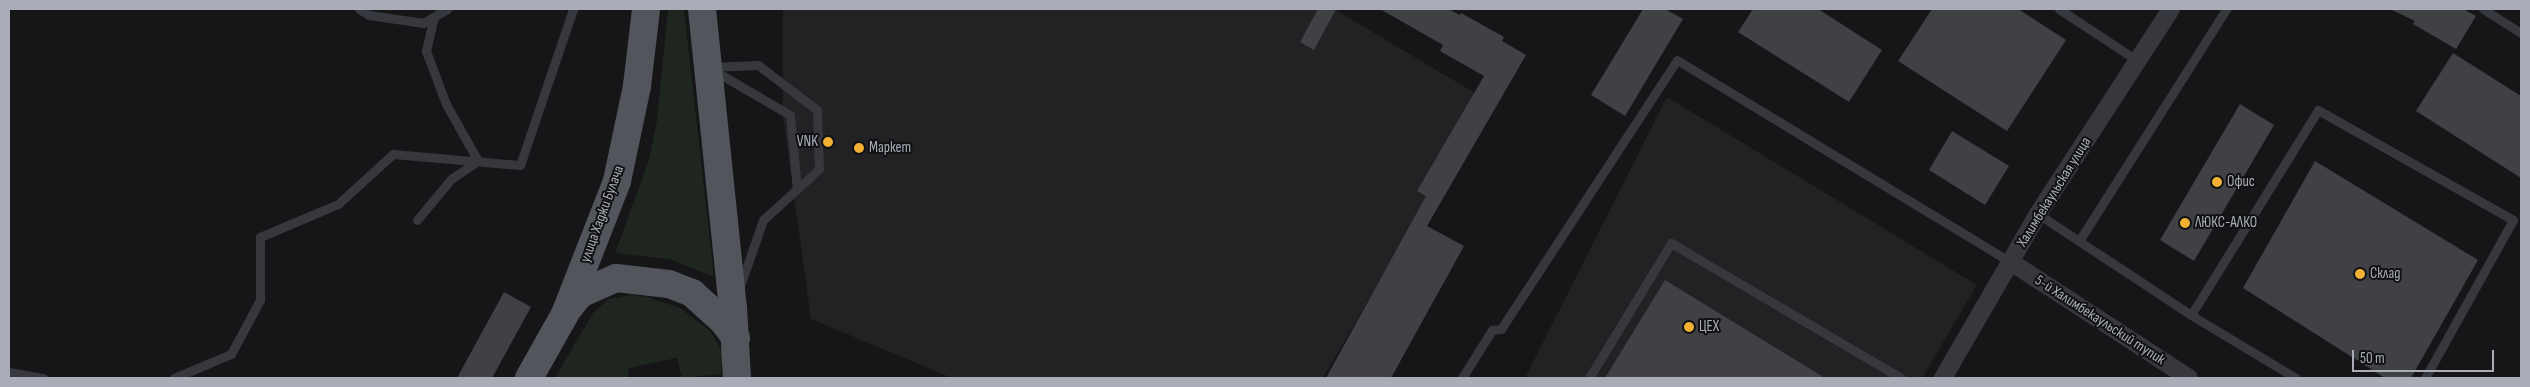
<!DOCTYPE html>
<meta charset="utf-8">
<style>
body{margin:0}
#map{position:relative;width:2530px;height:387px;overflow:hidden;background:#161618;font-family:"Sofia Sans Condensed",sans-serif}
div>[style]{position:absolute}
.built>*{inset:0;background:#222225}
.green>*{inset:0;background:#1e261f}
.building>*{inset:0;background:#404145}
.lane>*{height:9px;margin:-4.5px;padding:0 4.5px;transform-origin:4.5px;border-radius:4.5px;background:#37383d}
.street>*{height:18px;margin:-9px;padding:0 9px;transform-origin:9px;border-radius:9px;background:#37383d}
.primary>*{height:28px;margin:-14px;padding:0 14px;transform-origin:14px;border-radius:14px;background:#53555c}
.dots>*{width:14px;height:14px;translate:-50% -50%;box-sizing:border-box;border:2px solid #111113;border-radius:50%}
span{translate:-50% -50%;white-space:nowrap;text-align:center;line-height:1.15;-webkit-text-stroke:4px #111113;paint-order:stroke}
.poi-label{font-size:15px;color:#a8adb8}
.right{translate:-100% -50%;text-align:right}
.left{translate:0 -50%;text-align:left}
.street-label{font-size:15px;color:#a8adb8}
.frame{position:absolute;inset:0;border:10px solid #a8adb8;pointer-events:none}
.scale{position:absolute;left:2352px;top:350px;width:142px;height:22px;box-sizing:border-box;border:2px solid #a8adb8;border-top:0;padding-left:6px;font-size:15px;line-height:18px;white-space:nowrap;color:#a8adb8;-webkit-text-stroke:4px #111113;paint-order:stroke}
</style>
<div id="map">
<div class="built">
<div style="clip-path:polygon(783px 9px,1334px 9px,1485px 99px,1323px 378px,952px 378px,811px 319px,783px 116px)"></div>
<div style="clip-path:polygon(1667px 97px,1977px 285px,1922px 378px,1525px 378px)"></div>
</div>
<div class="green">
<div style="clip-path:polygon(668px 9px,684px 9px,714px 277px,669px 259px,615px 253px,649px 160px,657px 120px)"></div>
<div style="clip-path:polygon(631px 295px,647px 297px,680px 308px,710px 331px,723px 353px,721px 374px,682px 378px,677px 358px,628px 368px,629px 378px,555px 378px,593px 313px,609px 299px)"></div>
</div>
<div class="building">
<div style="clip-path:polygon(1318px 9px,1336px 9px,1314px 50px,1300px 42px)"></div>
<div style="clip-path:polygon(1380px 9px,1448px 9px,1460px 15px,1461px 13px,1504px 37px,1502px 41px,1526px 55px,1427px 226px,1464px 246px,1391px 378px,1326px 378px,1426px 196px,1417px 191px,1484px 76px,1440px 51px,1443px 45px)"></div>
<div style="clip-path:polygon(1643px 9px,1665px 9px,1683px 19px,1625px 116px,1591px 95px)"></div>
<div style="clip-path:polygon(1753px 9px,1818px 9px,1882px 50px,1849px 102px,1738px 32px)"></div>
<div style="clip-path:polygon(1932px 9px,2018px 9px,2066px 40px,2007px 131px,1898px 61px)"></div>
<div style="clip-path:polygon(2390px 9px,2463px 9px,2476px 16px,2456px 49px,2413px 24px,2415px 21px)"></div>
<div style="clip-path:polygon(2453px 53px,2521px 96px,2521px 178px,2416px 111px)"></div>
<div style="clip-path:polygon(2240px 104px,2274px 125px,2194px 261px,2160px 240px)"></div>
<div style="clip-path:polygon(1952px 131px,2009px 166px,1985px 205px,1929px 170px)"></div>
<div style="clip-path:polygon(2315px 161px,2478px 260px,2411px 378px,2385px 378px,2243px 288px)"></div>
<div style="clip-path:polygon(1665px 280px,1825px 378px,1605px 378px)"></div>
<div style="clip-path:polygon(504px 292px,531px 307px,492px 378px,457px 378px)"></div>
</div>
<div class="lane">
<div style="left:359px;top:9px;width:12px;rotate:31deg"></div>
<div style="left:369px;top:15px;width:55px;rotate:8.4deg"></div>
<div style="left:423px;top:23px;width:28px;rotate:-30deg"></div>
<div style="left:2059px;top:9px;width:95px;rotate:33.4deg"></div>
<div style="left:2483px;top:9px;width:45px;rotate:32.3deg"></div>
<div style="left:712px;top:67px;width:46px;rotate:-2.5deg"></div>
<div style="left:758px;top:65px;width:74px;rotate:37.3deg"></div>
<div style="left:817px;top:110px;width:59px;rotate:88.1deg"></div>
<div style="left:819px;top:169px;width:76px;rotate:137.7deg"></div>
<div style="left:763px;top:220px;width:70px;rotate:109.2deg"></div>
<div style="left:713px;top:70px;width:89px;rotate:30.3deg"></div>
<div style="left:790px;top:115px;width:74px;rotate:84.6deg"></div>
<div style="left:2038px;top:214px;width:183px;rotate:33.4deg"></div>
<div style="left:2191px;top:315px;width:122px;rotate:31deg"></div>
<div style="left:417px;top:220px;width:53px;rotate:-50.3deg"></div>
<div style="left:451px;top:179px;width:32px;rotate:-34deg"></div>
<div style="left:478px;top:161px;width:65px;rotate:-119.3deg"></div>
<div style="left:446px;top:104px;width:57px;rotate:-110.7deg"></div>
<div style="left:426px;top:51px;width:35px;rotate:-77deg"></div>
<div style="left:2079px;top:241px;width:275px;rotate:-57.6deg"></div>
<div style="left:2191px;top:315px;width:241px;rotate:-58.2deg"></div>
<div style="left:2318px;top:110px;width:224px;rotate:29.4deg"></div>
<div style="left:2513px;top:220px;width:181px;rotate:119.1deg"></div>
<div style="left:9px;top:372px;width:35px;rotate:10deg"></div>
<div style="left:174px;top:378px;width:62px;rotate:-22.8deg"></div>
<div style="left:231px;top:354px;width:61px;rotate:-61.8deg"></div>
<div style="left:260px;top:300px;width:63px;rotate:-90deg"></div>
<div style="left:260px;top:237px;width:85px;rotate:-22.9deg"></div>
<div style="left:338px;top:204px;width:74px;rotate:-42.3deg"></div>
<div style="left:393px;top:154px;width:127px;rotate:5deg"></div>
<div style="left:520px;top:165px;width:165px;rotate:-71.2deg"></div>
<div style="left:1462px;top:378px;width:57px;rotate:-58deg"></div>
<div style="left:1492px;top:330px;width:9px;rotate:-6deg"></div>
<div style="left:1501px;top:329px;width:321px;rotate:-56.8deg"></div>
<div style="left:1677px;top:60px;width:390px;rotate:31.2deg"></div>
<div style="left:1589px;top:378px;width:158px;rotate:-58.7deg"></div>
<div style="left:1671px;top:243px;width:267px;rotate:30.4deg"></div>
</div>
<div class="street">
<div style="left:2011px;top:262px;width:212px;rotate:33.1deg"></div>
<div style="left:1943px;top:378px;width:190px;rotate:-59.9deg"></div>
<div style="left:2038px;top:214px;width:244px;rotate:-57deg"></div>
</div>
<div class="primary">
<div style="left:702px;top:9px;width:300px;rotate:84.1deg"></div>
<div style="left:733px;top:307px;width:71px;rotate:86.8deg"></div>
<div style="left:569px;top:308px;width:18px;rotate:-52deg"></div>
<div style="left:580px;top:294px;width:39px;rotate:-24deg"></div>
<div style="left:616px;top:278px;width:53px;rotate:6.5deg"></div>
<div style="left:669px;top:284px;width:25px;rotate:21deg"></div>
<div style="left:692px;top:293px;width:40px;rotate:42deg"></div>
<div style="left:722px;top:320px;width:23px;rotate:52deg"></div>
<div style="left:529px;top:378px;width:73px;rotate:-60.6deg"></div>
<div style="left:565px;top:314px;width:143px;rotate:-68.6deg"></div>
<div style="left:617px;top:181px;width:97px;rotate:-78.1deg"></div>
<div style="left:637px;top:86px;width:78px;rotate:-83.3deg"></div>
</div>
<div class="dots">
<div style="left:828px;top:142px;background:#f2b134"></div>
<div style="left:859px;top:148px;background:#f2b134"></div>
<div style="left:2217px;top:182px;background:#f2b134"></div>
<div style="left:2185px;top:223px;background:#f2b134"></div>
<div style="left:2360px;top:274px;background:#f2b134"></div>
<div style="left:1689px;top:327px;background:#f2b134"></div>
</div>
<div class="poi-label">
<span class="right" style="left:818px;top:142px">VNK</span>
<span class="left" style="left:869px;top:148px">Маркет</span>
<span class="left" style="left:2227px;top:182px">Офис</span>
<span class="left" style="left:2195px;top:223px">ЛЮКС-АЛКО</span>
<span class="left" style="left:2370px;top:274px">Склад</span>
<span class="left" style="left:1699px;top:327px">ЦЕХ</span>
</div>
<div class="street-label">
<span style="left:2054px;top:192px;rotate:-58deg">Халимбекаульская улица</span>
<span style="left:602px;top:214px;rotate:-70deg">улица Хаджи Булача</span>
<span style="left:2100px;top:320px;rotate:33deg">5-й Халимбекаульский тупик</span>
</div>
<div class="frame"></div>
<div class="scale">50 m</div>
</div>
